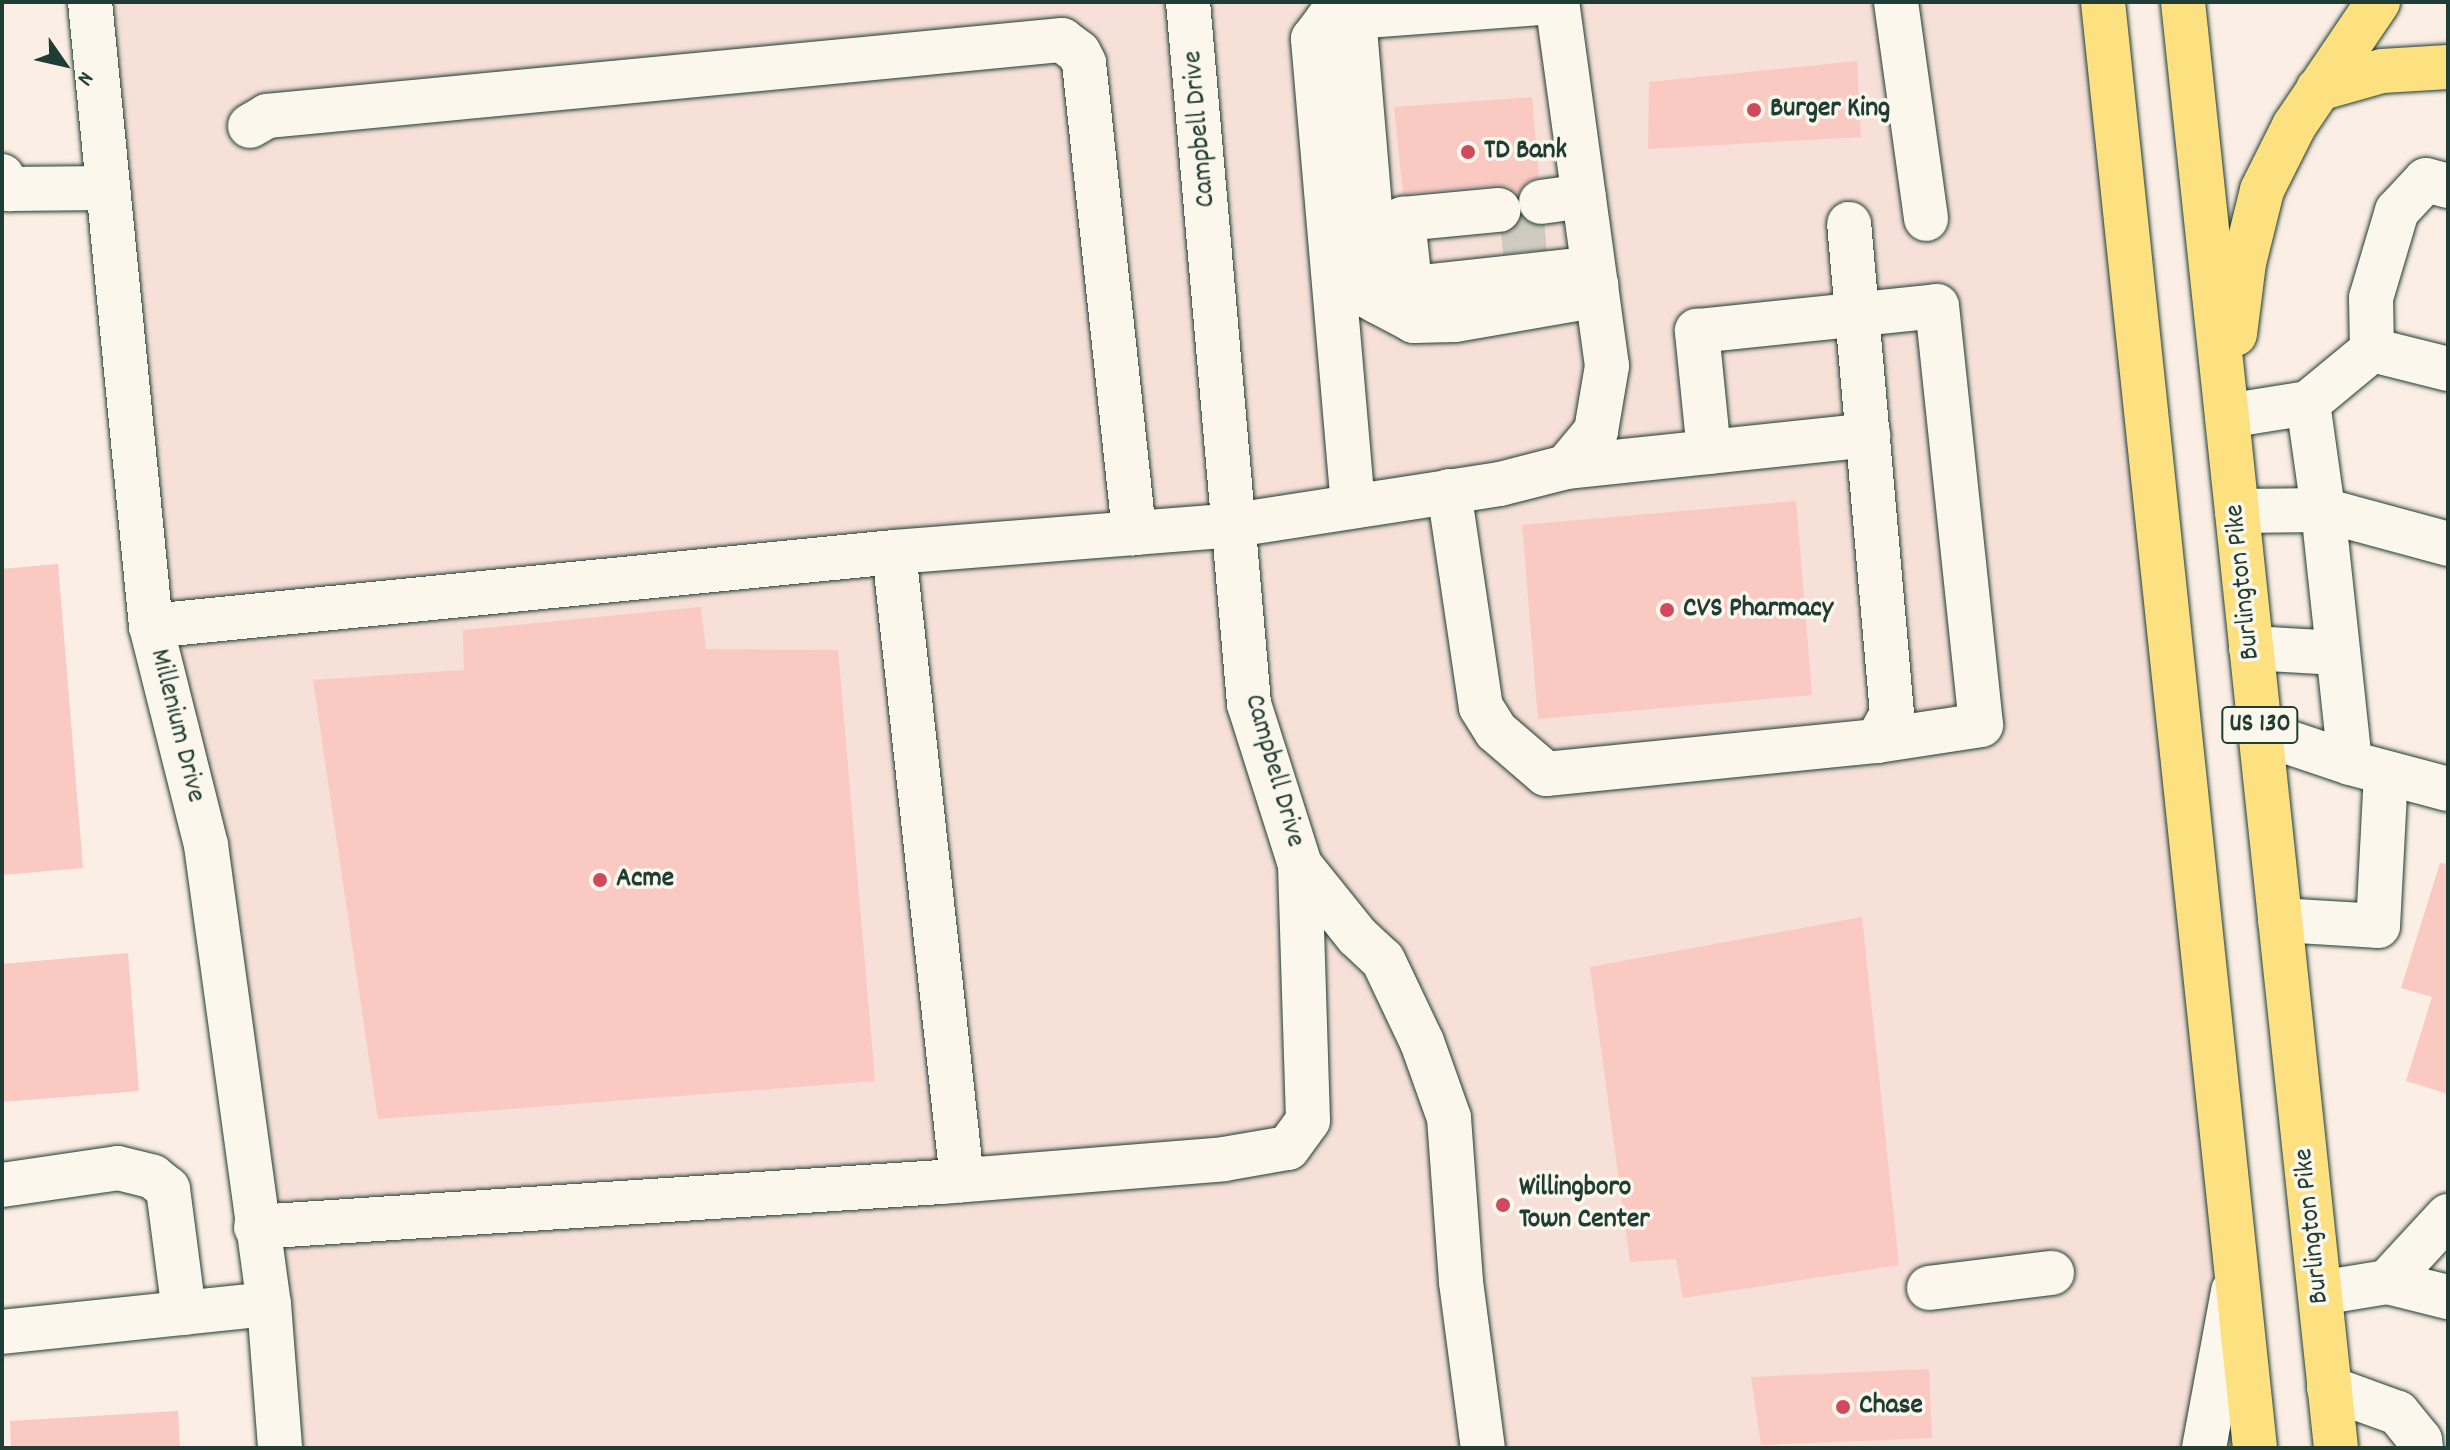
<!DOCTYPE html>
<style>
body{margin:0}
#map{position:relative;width:2450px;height:1450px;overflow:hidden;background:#fbeee4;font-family:Dekko,sans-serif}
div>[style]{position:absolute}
.built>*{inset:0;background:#f6e0d7}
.building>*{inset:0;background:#f9c9c2}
.minor-tunnel>*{height:44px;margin-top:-22px;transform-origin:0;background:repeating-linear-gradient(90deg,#cfcbc1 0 44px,transparent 0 66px)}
.roads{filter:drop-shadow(0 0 2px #1f3d34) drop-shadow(0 0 2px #1f3d34)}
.minor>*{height:44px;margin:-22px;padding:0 22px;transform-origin:22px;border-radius:22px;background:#fbf7ec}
.highway>*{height:44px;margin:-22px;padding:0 22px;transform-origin:22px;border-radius:22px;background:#fde080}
.dots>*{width:22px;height:22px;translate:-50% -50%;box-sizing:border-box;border:4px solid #fbf7ec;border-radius:50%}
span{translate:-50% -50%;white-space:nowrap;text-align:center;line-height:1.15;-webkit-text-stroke:7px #fbf7ec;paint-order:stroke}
.shield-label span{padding:2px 6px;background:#fbf7ec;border:2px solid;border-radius:6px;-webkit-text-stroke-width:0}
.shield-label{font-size:26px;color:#1f3d34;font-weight:700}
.poi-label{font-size:28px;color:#1f3d34;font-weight:700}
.left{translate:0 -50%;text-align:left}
.street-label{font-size:28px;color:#1f3d34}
.frame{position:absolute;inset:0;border:4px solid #1f3d34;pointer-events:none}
.north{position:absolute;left:24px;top:24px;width:80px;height:80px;-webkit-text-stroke:6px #fbf7ec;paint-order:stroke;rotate:124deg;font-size:22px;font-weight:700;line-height:32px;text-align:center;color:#1f3d34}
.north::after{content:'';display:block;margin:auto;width:28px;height:36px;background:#1f3d34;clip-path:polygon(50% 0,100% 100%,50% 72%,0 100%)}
</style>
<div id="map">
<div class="built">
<div style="clip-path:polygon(91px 2px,2102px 2px,2255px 1448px,269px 1448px)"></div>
</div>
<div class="building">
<div style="clip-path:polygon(1857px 61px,1861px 137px,1648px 149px,1649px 82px)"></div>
<div style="clip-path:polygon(1532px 97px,1539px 177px,1526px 182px,1518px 194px,1509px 187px,1497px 185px,1403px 194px,1394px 107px)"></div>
<div style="clip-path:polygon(1522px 218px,1532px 225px,1544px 227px,1546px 248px,1503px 253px,1501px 235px,1514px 230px)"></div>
<div style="clip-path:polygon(1796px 501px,1812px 695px,1538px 719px,1522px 525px)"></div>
<div style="clip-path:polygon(58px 564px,83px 868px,2px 875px,2px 569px)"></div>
<div style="clip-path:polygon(701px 607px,706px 649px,838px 650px,875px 1081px,378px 1119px,313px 680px,464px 670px,463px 630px)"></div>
<div style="clip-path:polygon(2440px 863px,2448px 864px,2448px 1094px,2406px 1081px,2432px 997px,2401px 988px)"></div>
<div style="clip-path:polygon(1862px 917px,1899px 1265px,1683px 1298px,1676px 1259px,1630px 1262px,1590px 967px)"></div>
<div style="clip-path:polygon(128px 953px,139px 1091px,2px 1102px,2px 964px)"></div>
<div style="clip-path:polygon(1929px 1369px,1932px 1438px,1761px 1445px,1751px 1377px)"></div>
<div style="clip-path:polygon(178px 1411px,180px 1448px,11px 1448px,10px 1421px)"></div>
</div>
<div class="minor-tunnel">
<div style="left:1501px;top:232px;width:44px;rotate:-5.2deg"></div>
</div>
<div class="roads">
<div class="minor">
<div style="left:90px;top:2px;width:627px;rotate:84.42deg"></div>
<div style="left:151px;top:626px;width:226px;rotate:75.9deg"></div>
<div style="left:206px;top:845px;width:463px;rotate:82.2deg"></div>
<div style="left:269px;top:1304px;width:144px;rotate:85.6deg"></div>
<div style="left:1188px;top:2px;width:705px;rotate:85.03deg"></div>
<div style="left:1249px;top:704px;width:169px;rotate:72.4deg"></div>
<div style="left:1300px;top:865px;width:91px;rotate:51.2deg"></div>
<div style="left:1357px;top:936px;width:35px;rotate:43deg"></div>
<div style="left:1383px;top:960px;width:91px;rotate:64.6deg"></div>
<div style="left:1422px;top:1042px;width:81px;rotate:70.4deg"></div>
<div style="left:1449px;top:1118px;width:164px;rotate:85.8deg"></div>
<div style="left:1461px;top:1282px;width:167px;rotate:82.5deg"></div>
<div style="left:1896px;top:2px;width:219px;rotate:82.1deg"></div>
<div style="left:1354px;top:17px;width:286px;rotate:85.2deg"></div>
<div style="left:250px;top:126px;width:20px;rotate:-30deg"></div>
<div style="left:267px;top:116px;width:799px;rotate:-5.46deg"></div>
<div style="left:1062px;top:40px;width:21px;rotate:37deg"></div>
<div style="left:1079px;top:53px;width:11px;rotate:63deg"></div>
<div style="left:1084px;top:63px;width:473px;rotate:83.9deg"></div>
<div style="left:2px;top:176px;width:15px;rotate:62deg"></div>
<div style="left:9px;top:189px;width:98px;rotate:-0.6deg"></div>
<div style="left:1541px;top:202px;width:43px;rotate:-7.9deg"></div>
<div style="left:1352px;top:288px;width:70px;rotate:28deg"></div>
<div style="left:1414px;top:321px;width:41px;rotate:-1.4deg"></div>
<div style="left:1455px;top:320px;width:124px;rotate:-9.8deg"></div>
<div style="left:1577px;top:299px;width:24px;rotate:-36deg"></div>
<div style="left:1412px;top:288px;width:166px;rotate:-6.2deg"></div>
<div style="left:1414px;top:321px;width:103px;rotate:-96.2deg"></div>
<div style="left:1403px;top:219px;width:96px;rotate:-5.4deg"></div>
<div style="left:2372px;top:350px;width:52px;rotate:-91.1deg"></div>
<div style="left:2371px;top:298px;width:91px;rotate:-73.4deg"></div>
<div style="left:2397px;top:211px;width:42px;rotate:-46.9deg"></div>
<div style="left:2426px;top:180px;width:23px;rotate:15deg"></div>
<div style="left:2372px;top:350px;width:78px;rotate:14deg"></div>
<div style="left:2308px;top:403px;width:108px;rotate:82deg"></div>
<div style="left:2323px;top:510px;width:130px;rotate:15.2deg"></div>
<div style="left:2227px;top:416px;width:82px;rotate:-9.1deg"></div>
<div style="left:2308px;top:403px;width:83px;rotate:-39.6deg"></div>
<div style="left:1709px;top:452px;width:122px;rotate:-95.7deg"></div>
<div style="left:1697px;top:331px;width:241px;rotate:-5.9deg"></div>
<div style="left:1937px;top:306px;width:421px;rotate:84deg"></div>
<div style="left:1981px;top:725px;width:105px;rotate:171.3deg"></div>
<div style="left:1566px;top:467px;width:304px;rotate:-6deg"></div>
<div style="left:1449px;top:491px;width:218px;rotate:81.6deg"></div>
<div style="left:1481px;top:707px;width:28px;rotate:58deg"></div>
<div style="left:1496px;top:731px;width:66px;rotate:40.7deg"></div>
<div style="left:1546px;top:774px;width:333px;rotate:-5.7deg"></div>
<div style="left:1877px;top:741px;width:31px;rotate:-61deg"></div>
<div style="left:1892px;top:714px;width:492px;rotate:-95deg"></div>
<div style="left:1353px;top:506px;width:469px;rotate:-94.9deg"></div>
<div style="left:1313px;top:39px;width:25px;rotate:-53deg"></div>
<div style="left:1328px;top:19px;width:227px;rotate:-4.3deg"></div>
<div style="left:2237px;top:511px;width:86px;rotate:-0.7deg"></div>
<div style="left:2323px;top:510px;width:254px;rotate:83.9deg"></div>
<div style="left:894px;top:552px;width:632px;rotate:83.82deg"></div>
<div style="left:151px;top:626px;width:747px;rotate:-5.69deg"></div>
<div style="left:894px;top:552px;width:342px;rotate:-4.5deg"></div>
<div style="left:1235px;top:525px;width:268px;rotate:-8.8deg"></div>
<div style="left:1500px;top:484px;width:68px;rotate:-14.4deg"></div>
<div style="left:1566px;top:467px;width:47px;rotate:-50.2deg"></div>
<div style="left:1596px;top:431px;width:66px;rotate:-80.4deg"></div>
<div style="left:1607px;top:366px;width:367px;rotate:-97.8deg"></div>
<div style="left:2251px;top:648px;width:87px;rotate:3.3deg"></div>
<div style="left:2261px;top:733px;width:94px;rotate:18.6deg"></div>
<div style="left:2350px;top:763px;width:101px;rotate:14.9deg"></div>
<div style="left:2280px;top:920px;width:98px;rotate:3.5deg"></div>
<div style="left:2378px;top:926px;width:153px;rotate:-87deg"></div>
<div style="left:2px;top:1185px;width:117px;rotate:-8.3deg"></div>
<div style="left:118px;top:1168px;width:36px;rotate:14deg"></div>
<div style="left:153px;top:1177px;width:19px;rotate:39deg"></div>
<div style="left:168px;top:1189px;width:125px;rotate:82.6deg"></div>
<div style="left:256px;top:1227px;width:686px;rotate:-3.76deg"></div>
<div style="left:941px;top:1182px;width:284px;rotate:-4.6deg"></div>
<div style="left:1224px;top:1159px;width:65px;rotate:-9.8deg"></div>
<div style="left:1288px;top:1148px;width:34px;rotate:-54deg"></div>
<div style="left:1308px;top:1120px;width:255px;rotate:-91.8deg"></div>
<div style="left:2387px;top:1282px;width:90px;rotate:-47.3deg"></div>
<div style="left:1929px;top:1288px;width:124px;rotate:-7deg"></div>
<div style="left:2320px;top:1293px;width:68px;rotate:-9.3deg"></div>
<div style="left:2387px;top:1282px;width:63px;rotate:13.8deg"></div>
<div style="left:2px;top:1332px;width:268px;rotate:-6deg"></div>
<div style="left:2329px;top:1388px;width:73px;rotate:19.9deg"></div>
<div style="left:2398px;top:1413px;width:35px;rotate:51deg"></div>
<div style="left:2420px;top:1440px;width:8px;rotate:83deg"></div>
<div style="left:2204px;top:1448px;width:160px;rotate:-79.5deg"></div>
</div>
<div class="highway">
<div style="left:2103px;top:2px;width:1454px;rotate:84deg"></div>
<div style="left:2183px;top:2px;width:1454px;rotate:83.96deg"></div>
<div style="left:2318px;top:89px;width:66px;rotate:-15.7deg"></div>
<div style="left:2382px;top:71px;width:66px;rotate:-3.5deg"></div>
<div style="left:2235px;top:334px;width:72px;rotate:-82.8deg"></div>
<div style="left:2244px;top:263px;width:75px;rotate:-76.1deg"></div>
<div style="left:2262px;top:190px;width:72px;rotate:-63.4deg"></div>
<div style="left:2294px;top:126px;width:150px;rotate:-55.9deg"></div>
</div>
</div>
<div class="dots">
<div style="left:1754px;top:110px;background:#d1495b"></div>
<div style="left:1468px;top:152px;background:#d1495b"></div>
<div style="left:1667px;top:610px;background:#d1495b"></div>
<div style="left:600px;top:880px;background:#d1495b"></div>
<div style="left:1503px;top:1205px;background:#d1495b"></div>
<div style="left:1843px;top:1407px;background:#d1495b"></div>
</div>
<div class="shield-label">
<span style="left:2260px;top:725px">US 130</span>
</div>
<div class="poi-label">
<span class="left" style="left:1770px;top:110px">Burger King</span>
<span class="left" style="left:1484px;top:152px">TD Bank</span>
<span class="left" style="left:1683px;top:610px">CVS Pharmacy</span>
<span class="left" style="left:616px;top:880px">Acme</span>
<span class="left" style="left:1519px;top:1205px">Willingboro<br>Town Center</span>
<span class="left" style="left:1859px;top:1407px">Chase</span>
</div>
<div class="street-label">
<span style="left:1201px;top:129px;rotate:-95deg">Campbell Drive</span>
<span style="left:2244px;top:582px;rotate:-96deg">Burlington Pike</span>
<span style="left:176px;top:726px;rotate:76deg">Millenium Drive</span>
<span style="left:1273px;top:771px;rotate:74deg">Campbell Drive</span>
<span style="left:2313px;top:1226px;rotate:-96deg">Burlington Pike</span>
</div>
<div class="frame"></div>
<div class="north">N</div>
</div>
